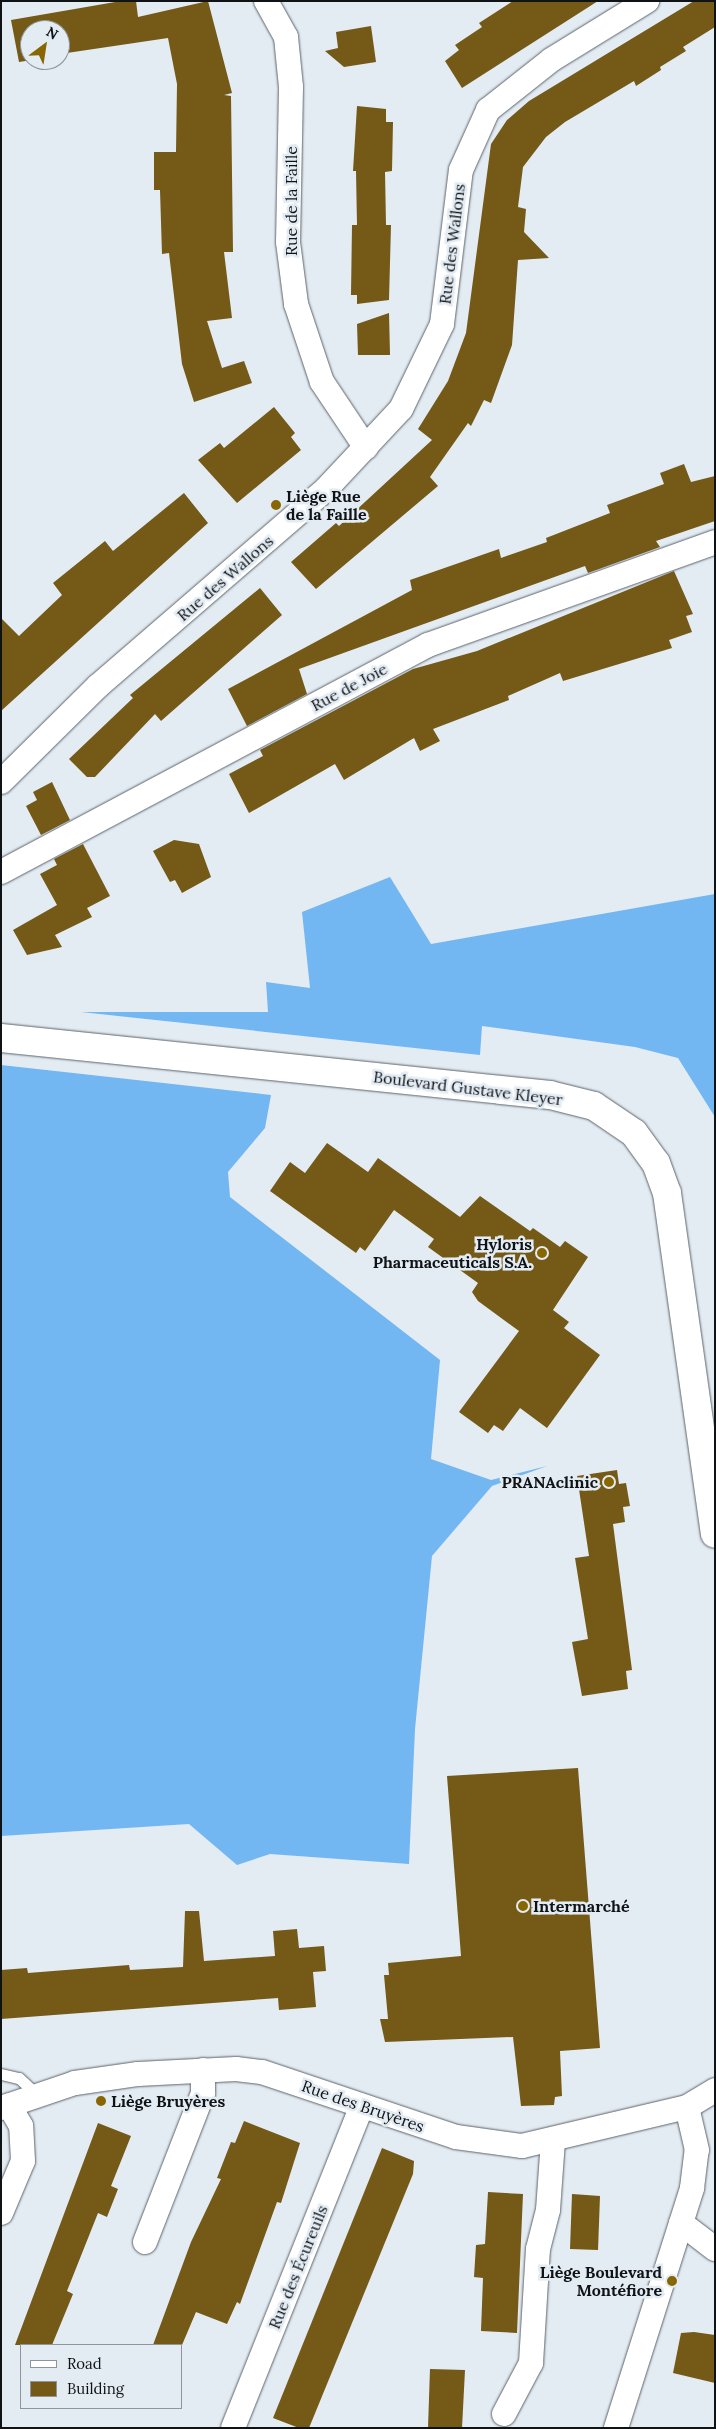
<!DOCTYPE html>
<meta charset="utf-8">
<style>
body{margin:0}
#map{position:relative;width:716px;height:2429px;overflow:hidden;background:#e3ebf3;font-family:Lora,serif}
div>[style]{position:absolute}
.forest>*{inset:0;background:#73b7f2}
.building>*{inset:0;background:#745917}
.roads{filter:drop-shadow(0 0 1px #5c636a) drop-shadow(0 0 1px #5c636a)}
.lane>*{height:11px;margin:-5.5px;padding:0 5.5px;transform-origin:5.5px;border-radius:5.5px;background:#fff}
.street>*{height:24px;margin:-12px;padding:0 12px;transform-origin:12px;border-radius:12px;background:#fff}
.secondary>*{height:28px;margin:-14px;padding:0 14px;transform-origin:14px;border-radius:14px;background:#fff}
.dots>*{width:14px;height:14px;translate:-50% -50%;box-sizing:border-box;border:2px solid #e3ebf3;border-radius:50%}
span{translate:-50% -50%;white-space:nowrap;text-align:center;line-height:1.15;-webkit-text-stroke:5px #e3ebf3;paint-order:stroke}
.street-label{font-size:16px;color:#101316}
.poi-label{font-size:16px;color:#101316;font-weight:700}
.left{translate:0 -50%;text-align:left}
.right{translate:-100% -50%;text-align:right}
.frame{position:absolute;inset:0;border:2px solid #101316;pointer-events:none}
.legend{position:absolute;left:20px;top:2344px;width:162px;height:65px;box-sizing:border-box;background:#e3ebf3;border:1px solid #8f959b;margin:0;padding:6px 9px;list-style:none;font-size:15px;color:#101316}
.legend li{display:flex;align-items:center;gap:10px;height:25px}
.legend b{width:25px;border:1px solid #8f959b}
.north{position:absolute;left:20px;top:20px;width:50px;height:50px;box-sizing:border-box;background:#e3ebf3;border:1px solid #8f959b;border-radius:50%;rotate:31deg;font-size:14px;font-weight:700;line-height:20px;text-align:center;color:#101316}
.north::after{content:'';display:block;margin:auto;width:18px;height:22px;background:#886601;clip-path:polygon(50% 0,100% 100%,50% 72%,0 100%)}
</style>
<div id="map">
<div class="forest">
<div style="clip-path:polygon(390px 877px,431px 944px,715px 894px,715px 1117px,678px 1058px,635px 1047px,482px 1026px,480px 1055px,81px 1012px,268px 1012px,266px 982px,310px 988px,302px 912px)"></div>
<div style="clip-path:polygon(1px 1065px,271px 1095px,265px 1128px,228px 1172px,230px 1197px,440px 1360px,431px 1459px,491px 1480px,547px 1466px,492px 1486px,432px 1556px,415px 1729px,409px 1864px,270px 1854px,237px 1865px,189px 1824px,1px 1836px)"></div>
</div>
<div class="building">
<div style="clip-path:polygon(121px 1px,136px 1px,138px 17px,208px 1px,232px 93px,224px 95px,231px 96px,233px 252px,224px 252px,232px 318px,207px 321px,222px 368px,244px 361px,252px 383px,194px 402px,182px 364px,169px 253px,162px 254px,160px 190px,154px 190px,154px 152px,176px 152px,177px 84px,168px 38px,60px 54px,60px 30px,30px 30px,32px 60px,19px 62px,11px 20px)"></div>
<div style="clip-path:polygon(513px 1px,598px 1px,462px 88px,445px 61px,459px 50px,455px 45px,482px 27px,479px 23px)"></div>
<div style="clip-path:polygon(694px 1px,715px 1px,715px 27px,683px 47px,686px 51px,660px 67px,661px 70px,636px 86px,634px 81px,565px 122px,546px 137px,523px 167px,518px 207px,526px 209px,524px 232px,549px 258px,518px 260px,512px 345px,491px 403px,484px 400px,471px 426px,468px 423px,430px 477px,438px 486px,316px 589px,291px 562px,336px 523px,339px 526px,432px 440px,418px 429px,448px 381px,466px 333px,491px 144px,507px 120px,529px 101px)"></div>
<div style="clip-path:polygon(371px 26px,376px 62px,344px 67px,325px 51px,338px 48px,336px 32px)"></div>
<div style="clip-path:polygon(357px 106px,386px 109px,386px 122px,393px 122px,392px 171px,385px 172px,386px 225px,391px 225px,389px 300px,357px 304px,357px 295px,351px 295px,352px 225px,357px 225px,356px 171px,353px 171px)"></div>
<div style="clip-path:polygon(389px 313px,390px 355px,358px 355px,357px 324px)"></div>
<div style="clip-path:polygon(274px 407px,295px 433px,291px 437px,301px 450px,237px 503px,198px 460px,220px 443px,224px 448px)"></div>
<div style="clip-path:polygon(684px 464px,691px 482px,715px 476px,715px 521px,656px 541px,660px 547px,588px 573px,585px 566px,299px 669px,307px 694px,247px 726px,228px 689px,412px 590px,410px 580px,499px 549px,501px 558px,547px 542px,546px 538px,610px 513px,607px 505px,664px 484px,660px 473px)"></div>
<div style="clip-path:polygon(184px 493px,208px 523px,1px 711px,1px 618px,19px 636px,62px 595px,53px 583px,105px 541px,113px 551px)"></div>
<div style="clip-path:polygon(674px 571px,693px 614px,686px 616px,692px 632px,669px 640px,672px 648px,563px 681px,560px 673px,508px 696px,509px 700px,433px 729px,440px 741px,420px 751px,414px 738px,344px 780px,335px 764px,249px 813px,229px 774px,263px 756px,260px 750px,413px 669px,477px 651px)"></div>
<div style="clip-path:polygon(260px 588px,282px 615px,161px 721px,155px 714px,95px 777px,87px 777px,69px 759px,133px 698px,130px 695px)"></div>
<div style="clip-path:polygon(52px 782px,70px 820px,41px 835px,26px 806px,37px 800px,33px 792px)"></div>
<div style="clip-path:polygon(174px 840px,199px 844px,211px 877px,182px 893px,175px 880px,170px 882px,153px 851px)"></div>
<div style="clip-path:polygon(83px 844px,110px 896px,87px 908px,92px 917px,55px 935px,62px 947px,27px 955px,13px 930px,57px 905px,40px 874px,57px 865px,54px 859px)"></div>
<div style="clip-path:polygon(327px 1143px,368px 1172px,378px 1158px,460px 1217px,480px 1196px,530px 1231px,533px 1228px,560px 1247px,565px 1241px,588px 1257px,553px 1310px,569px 1322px,564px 1328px,600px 1355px,547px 1428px,520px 1408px,503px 1431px,494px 1425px,488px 1433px,459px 1412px,519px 1331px,478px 1301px,472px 1292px,478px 1283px,428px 1247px,434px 1239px,394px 1210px,365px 1251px,360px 1247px,356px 1253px,270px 1191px,290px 1162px,305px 1173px)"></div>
<div style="clip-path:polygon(617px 1470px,619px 1484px,626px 1483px,630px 1506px,623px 1507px,625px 1522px,613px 1524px,632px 1670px,626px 1671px,628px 1689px,582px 1696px,572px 1642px,588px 1639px,575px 1558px,589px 1556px,577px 1476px)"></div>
<div style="clip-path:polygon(578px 1768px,600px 2048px,560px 2051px,562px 2096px,555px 2097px,554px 2105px,521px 2106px,513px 2037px,385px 2042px,380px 2019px,388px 2019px,384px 1975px,389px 1975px,388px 1963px,461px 1956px,447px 1776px)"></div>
<div style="clip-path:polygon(185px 1911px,199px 1911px,204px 1961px,275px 1956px,273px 1931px,297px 1929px,299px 1948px,324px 1946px,326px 1971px,313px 1972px,316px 2007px,279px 2010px,278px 1998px,1px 2019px,1px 1970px,27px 1968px,28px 1973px,129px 1965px,130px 1970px,183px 1967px)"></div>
<div style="clip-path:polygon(244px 2121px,300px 2143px,281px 2203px,277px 2202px,240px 2304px,237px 2302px,227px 2324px,196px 2312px,182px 2345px,153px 2345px,191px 2242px,221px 2179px,217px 2178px,231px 2142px,235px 2143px)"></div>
<div style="clip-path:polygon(98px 2123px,131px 2136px,111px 2186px,118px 2189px,107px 2217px,98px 2213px,67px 2291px,73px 2294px,52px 2345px,15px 2345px)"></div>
<div style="clip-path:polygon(382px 2148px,414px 2161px,413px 2174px,309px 2428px,299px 2428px,273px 2418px)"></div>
<div style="clip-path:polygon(488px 2192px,523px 2194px,517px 2333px,481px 2331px,483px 2278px,474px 2277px,476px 2245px,485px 2244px)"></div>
<div style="clip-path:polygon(572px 2194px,600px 2196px,598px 2250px,570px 2249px)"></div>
<div style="clip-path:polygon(694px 2332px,715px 2335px,715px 2383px,673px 2373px,681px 2333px)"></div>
<div style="clip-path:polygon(430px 2369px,465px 2370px,462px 2428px,428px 2428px)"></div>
</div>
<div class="roads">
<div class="lane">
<div style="left:1px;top:2074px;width:18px;rotate:13deg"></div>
<div style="left:19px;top:2078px;width:23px;rotate:43deg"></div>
</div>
<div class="street">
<div style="left:266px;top:1px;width:41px;rotate:60.9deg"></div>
<div style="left:286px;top:37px;width:50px;rotate:84.3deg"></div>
<div style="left:291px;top:87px;width:155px;rotate:91.1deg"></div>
<div style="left:288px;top:242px;width:63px;rotate:82.6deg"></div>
<div style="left:296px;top:304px;width:82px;rotate:71.6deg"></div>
<div style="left:322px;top:382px;width:79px;rotate:56.3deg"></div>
<div style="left:1px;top:782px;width:136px;rotate:-44.7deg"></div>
<div style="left:98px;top:686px;width:303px;rotate:-40.8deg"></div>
<div style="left:327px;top:488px;width:108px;rotate:-46.9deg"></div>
<div style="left:401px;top:409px;width:94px;rotate:-64.2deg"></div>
<div style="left:442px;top:324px;width:155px;rotate:-83deg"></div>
<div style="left:461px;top:170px;width:66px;rotate:-65.8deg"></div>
<div style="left:488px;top:110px;width:80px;rotate:-38.4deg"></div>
<div style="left:551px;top:60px;width:113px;rotate:-31.6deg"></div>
<div style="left:1px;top:872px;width:484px;rotate:-28deg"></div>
<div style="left:428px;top:645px;width:305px;rotate:-19.7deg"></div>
<div style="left:1px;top:2108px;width:78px;rotate:-18.7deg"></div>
<div style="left:75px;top:2083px;width:64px;rotate:-8.1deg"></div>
<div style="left:138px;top:2074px;width:98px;rotate:-2.9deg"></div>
<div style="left:236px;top:2069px;width:26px;rotate:7deg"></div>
<div style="left:262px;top:2072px;width:205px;rotate:18.5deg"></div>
<div style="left:456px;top:2137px;width:67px;rotate:7.8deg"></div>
<div style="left:522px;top:2146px;width:170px;rotate:-13.3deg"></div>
<div style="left:687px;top:2107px;width:33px;rotate:-31deg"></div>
<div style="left:1px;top:2213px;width:56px;rotate:-67.1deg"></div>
<div style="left:23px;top:2161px;width:35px;rotate:-93deg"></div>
<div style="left:21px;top:2126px;width:24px;rotate:-120deg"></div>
<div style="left:681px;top:2223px;width:43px;rotate:37.4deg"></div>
<div style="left:145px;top:2242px;width:160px;rotate:-68.7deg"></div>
<div style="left:203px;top:2093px;width:23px;rotate:-90deg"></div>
<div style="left:504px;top:2414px;width:58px;rotate:-62.1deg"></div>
<div style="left:531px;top:2363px;width:114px;rotate:-86.5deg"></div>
<div style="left:538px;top:2249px;width:40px;rotate:-75.6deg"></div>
<div style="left:548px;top:2210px;width:70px;rotate:-85.9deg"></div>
<div style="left:233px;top:2428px;width:347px;rotate:-68.2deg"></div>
<div style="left:616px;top:2428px;width:252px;rotate:-72.4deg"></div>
<div style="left:692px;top:2188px;width:38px;rotate:-83deg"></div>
<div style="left:697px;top:2150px;width:44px;rotate:-103.1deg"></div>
</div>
<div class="secondary">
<div style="left:1px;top:1038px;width:552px;rotate:5.93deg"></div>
<div style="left:550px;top:1095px;width:45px;rotate:14deg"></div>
<div style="left:594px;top:1106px;width:48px;rotate:34deg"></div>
<div style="left:634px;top:1133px;width:37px;rotate:54deg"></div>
<div style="left:656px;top:1163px;width:32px;rotate:70deg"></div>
<div style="left:667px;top:1193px;width:344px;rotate:82deg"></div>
</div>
</div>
<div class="dots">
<div style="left:276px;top:505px;background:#886601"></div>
<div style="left:542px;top:1253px;background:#886601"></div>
<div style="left:609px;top:1482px;background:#886601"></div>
<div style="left:523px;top:1906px;background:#886601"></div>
<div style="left:101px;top:2101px;background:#886601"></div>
<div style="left:672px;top:2281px;background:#886601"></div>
</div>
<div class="street-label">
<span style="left:291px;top:201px;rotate:-90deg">Rue de la Faille</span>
<span style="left:452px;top:244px;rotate:-83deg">Rue des Wallons</span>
<span style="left:225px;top:578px;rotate:-41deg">Rue des Wallons</span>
<span style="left:349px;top:687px;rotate:-28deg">Rue de Joie</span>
<span style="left:468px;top:1088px;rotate:7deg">Boulevard Gustave Kleyer</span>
<span style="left:363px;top:2106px;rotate:19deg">Rue des Bruyères</span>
<span style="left:298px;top:2267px;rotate:-68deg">Rue des Écureuils</span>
</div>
<div class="poi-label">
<span class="left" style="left:286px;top:505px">Liège Rue<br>de la Faille</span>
<span class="right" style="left:532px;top:1253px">Hyloris<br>Pharmaceuticals S.A.</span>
<span class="right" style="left:598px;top:1482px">PRANAclinic</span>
<span class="left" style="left:533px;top:1906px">Intermarché</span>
<span class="left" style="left:111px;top:2101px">Liège Bruyères</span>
<span class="right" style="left:662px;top:2281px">Liège Boulevard<br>Montéfiore</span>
</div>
<div class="frame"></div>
<ul class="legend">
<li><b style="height:6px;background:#fff"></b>Road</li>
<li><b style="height:14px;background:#745917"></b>Building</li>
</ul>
<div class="north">N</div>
</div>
